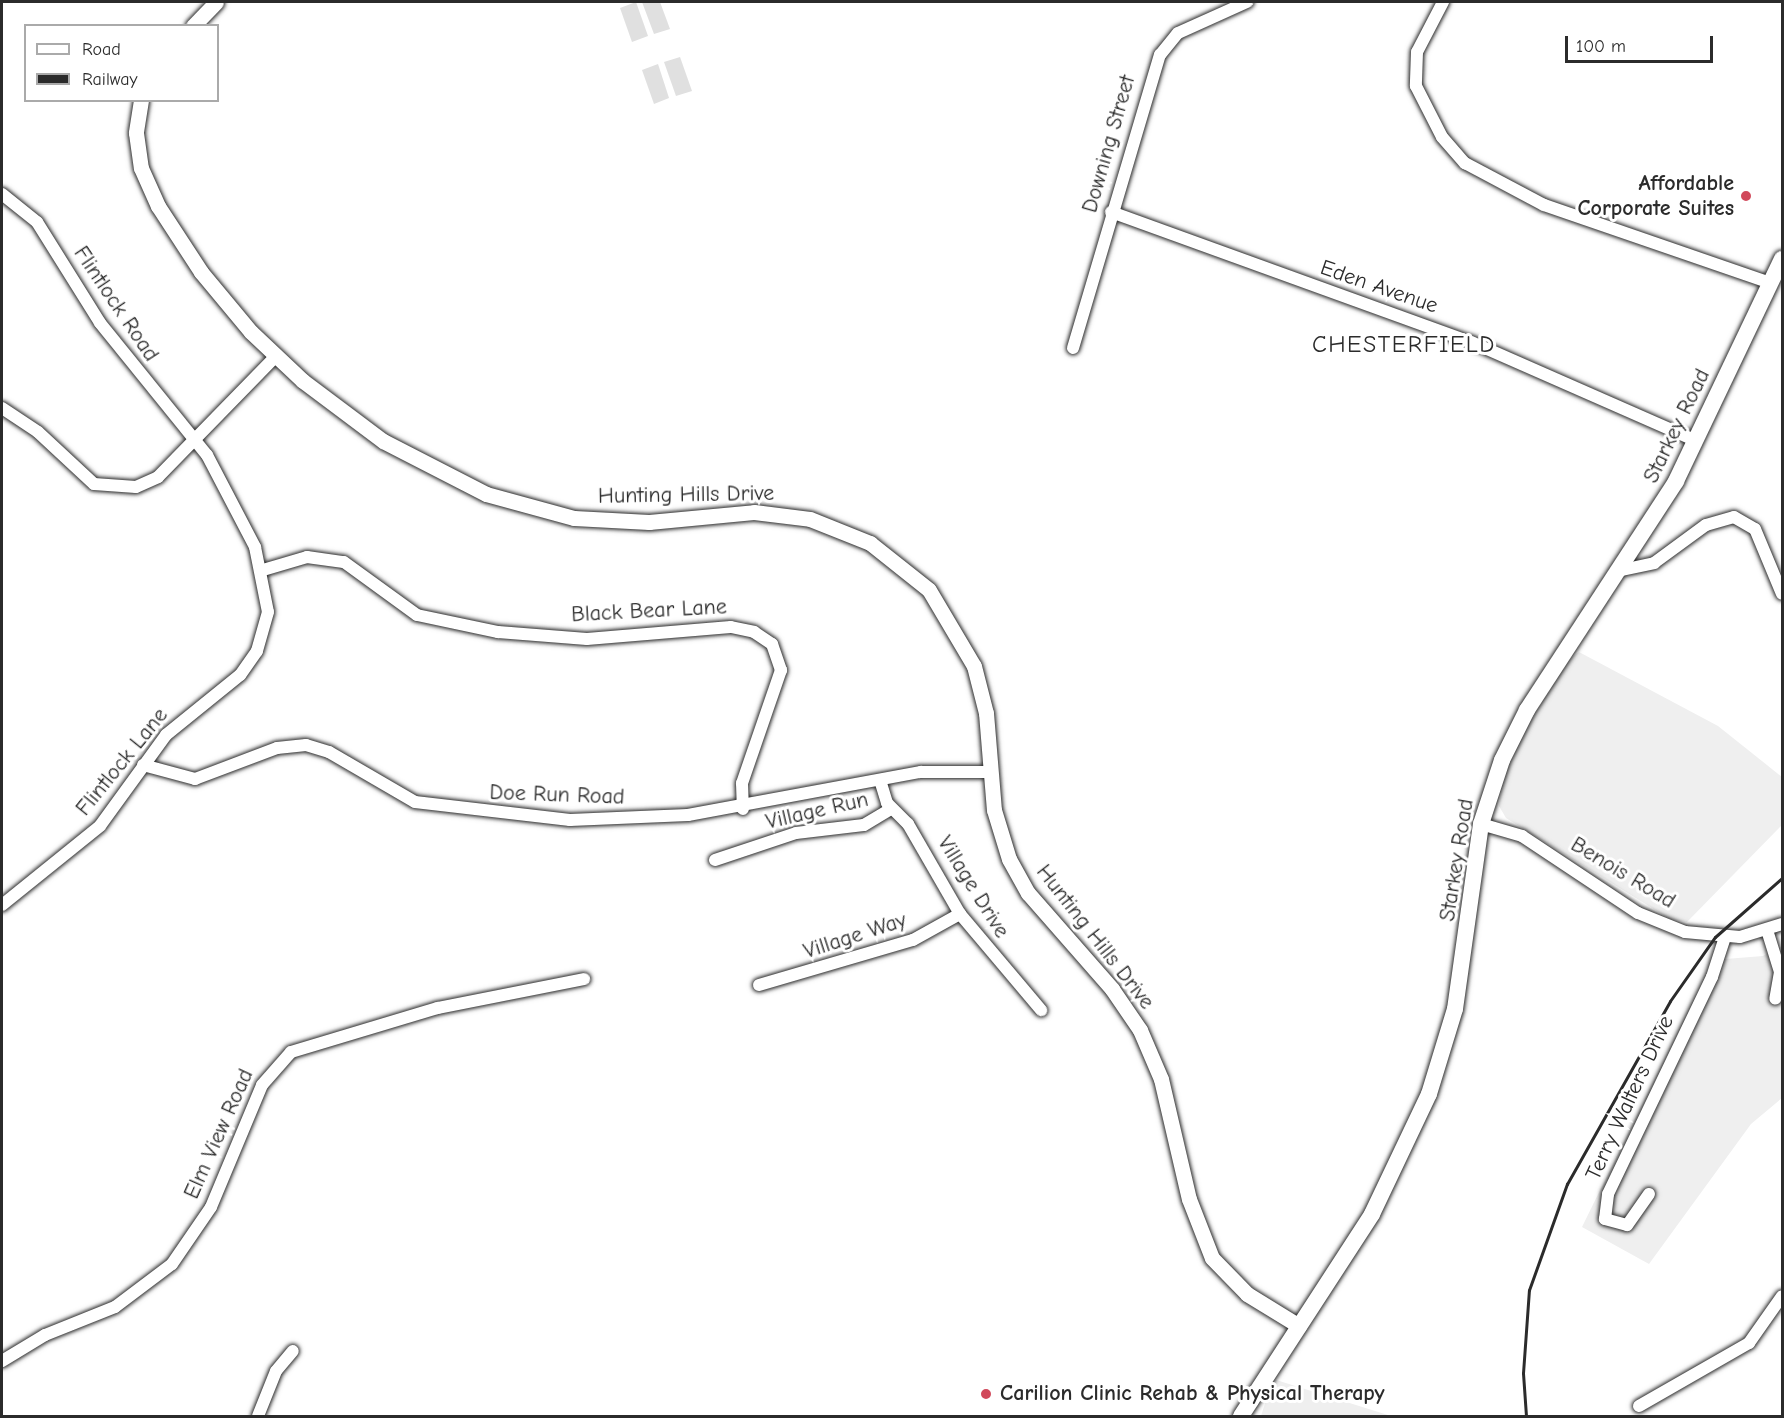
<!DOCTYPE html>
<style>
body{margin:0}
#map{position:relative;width:1784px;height:1418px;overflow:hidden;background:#fff;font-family:"Comic Neue",sans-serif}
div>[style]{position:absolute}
.built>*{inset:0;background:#efefef}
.green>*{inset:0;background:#e0e0e0}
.roads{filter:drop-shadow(0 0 2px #2b2b2b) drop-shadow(0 0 2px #2b2b2b)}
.minor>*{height:12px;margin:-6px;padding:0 6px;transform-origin:6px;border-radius:6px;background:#fff}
.tertiary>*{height:15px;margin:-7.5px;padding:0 7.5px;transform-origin:7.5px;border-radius:7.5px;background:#fff}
.secondary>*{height:16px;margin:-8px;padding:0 8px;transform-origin:8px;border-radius:8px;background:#fff}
.rail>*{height:3px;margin:-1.5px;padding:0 1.5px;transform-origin:1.5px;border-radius:1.5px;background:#2b2b2b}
.dots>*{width:16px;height:16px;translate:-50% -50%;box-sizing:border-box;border:3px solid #fff;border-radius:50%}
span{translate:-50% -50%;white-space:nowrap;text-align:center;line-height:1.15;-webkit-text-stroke:6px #fff;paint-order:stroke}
.street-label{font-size:22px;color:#2b2b2b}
.poi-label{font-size:22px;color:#2b2b2b;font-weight:700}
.right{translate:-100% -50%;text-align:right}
.left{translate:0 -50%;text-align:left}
.neighbourhood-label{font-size:24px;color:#2b2b2b;letter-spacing:1.5px}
.frame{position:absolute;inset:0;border:3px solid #2b2b2b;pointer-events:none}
.legend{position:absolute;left:24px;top:24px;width:195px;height:78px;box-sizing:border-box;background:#fff;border:2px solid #aaa;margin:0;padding:8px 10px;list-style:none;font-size:18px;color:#2b2b2b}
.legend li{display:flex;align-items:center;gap:12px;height:30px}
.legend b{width:30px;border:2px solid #aaa}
.scale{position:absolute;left:1565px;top:36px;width:148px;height:27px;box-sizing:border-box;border:3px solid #2b2b2b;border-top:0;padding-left:8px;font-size:18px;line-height:21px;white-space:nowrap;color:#2b2b2b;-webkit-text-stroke:4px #fff;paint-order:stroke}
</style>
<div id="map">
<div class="built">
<div style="clip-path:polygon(1579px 652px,1718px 726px,1782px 777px,1782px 825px,1687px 922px,1670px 919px,1506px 818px,1499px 806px,1503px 780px,1522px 736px,1566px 662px)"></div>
<div style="clip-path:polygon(1782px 946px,1782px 1098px,1751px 1124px,1649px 1264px,1582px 1227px,1713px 960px,1763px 956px)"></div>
<div style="clip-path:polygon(1273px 1379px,1391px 1416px,1261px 1416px)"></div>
</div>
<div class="green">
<div style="clip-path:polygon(636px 2px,648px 36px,632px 42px,620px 8px)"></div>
<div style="clip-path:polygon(642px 2px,660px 2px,670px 29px,654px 34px)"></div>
<div style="clip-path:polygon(680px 57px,692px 91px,676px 96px,664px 62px)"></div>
<div style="clip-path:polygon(658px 64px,669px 98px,654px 104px,642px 70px)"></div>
</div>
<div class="roads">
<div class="minor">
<div style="left:1443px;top:2px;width:56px;rotate:117.5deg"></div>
<div style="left:1417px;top:52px;width:34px;rotate:92deg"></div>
<div style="left:1416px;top:86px;width:57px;rotate:63deg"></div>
<div style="left:1442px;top:137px;width:35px;rotate:49deg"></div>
<div style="left:1465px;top:163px;width:89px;rotate:28deg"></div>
<div style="left:1544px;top:205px;width:240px;rotate:19deg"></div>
<div style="left:2px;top:194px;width:45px;rotate:38.7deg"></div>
<div style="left:37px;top:222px;width:119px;rotate:58deg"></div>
<div style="left:100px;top:323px;width:170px;rotate:51deg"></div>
<div style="left:207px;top:455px;width:104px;rotate:62.4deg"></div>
<div style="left:255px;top:547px;width:66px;rotate:78.7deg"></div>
<div style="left:268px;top:612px;width:41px;rotate:105.8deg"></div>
<div style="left:257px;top:651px;width:29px;rotate:125deg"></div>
<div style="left:240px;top:675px;width:95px;rotate:141deg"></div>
<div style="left:166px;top:735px;width:112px;rotate:126deg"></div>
<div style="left:100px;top:826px;width:126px;rotate:141.1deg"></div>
<div style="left:1111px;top:212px;width:383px;rotate:19.9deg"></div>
<div style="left:1471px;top:342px;width:246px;rotate:23.7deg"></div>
<div style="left:1073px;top:348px;width:306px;rotate:-73.5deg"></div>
<div style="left:1160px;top:55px;width:28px;rotate:-51deg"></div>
<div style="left:1178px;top:33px;width:76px;rotate:-24.2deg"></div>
<div style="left:2px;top:408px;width:43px;rotate:33.7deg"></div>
<div style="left:38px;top:432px;width:76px;rotate:42.9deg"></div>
<div style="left:94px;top:484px;width:42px;rotate:4.1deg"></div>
<div style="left:136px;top:487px;width:24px;rotate:-24deg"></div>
<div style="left:158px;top:477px;width:169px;rotate:-45.7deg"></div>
<div style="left:263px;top:570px;width:46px;rotate:-16.5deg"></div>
<div style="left:307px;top:557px;width:37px;rotate:8deg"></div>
<div style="left:344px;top:562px;width:90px;rotate:36deg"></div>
<div style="left:417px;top:615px;width:83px;rotate:11.9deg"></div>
<div style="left:498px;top:632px;width:89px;rotate:4.5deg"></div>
<div style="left:587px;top:639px;width:144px;rotate:-4.8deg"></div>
<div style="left:731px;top:627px;width:24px;rotate:12deg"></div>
<div style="left:754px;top:632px;width:22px;rotate:34deg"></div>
<div style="left:772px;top:644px;width:28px;rotate:71deg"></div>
<div style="left:781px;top:670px;width:120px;rotate:109deg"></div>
<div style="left:742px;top:783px;width:26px;rotate:88deg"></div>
<div style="left:1622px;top:570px;width:33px;rotate:-12deg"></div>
<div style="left:1654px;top:563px;width:64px;rotate:-36.2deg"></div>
<div style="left:1706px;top:525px;width:29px;rotate:-16deg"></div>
<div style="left:1734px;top:517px;width:24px;rotate:30deg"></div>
<div style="left:1755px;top:529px;width:70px;rotate:67.4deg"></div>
<div style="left:143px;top:765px;width:54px;rotate:15.1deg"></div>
<div style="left:195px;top:779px;width:88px;rotate:-20.7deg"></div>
<div style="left:277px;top:748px;width:29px;rotate:-6deg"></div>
<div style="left:306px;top:745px;width:24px;rotate:17deg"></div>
<div style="left:329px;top:752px;width:99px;rotate:30.2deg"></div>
<div style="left:415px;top:802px;width:156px;rotate:6.6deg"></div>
<div style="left:570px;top:820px;width:118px;rotate:-2.4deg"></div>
<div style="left:688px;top:815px;width:237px;rotate:-10.5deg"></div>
<div style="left:921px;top:772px;width:69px"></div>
<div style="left:880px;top:780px;width:24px;rotate:73deg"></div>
<div style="left:887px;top:803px;width:30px;rotate:45deg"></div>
<div style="left:908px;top:824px;width:104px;rotate:60deg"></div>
<div style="left:960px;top:914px;width:126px;rotate:49.8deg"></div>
<div style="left:1481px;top:824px;width:43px;rotate:16.3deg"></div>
<div style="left:1522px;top:836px;width:139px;rotate:33.6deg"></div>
<div style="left:1638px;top:913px;width:51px;rotate:22deg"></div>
<div style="left:1685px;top:932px;width:55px;rotate:5.2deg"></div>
<div style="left:1740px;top:937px;width:44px;rotate:-17.2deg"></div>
<div style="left:715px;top:860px;width:85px;rotate:-18.4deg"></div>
<div style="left:796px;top:833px;width:68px;rotate:-6.7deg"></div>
<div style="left:864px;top:825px;width:31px;rotate:-31deg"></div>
<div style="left:1767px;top:930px;width:44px;rotate:72.8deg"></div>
<div style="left:1780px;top:972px;width:27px;rotate:100deg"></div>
<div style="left:759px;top:985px;width:160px;rotate:-16.3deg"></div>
<div style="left:913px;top:940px;width:54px;rotate:-29deg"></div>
<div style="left:1649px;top:1194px;width:38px;rotate:125deg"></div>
<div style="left:1627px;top:1225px;width:23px;rotate:-165deg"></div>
<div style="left:1605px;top:1219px;width:25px;rotate:-83deg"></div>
<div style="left:1608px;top:1194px;width:241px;rotate:-64.4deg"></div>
<div style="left:1712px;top:977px;width:42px;rotate:-72deg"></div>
<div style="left:2px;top:1361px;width:50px;rotate:-31.2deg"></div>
<div style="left:45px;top:1335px;width:75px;rotate:-21.8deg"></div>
<div style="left:115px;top:1307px;width:71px;rotate:-37deg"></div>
<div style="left:172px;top:1264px;width:69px;rotate:-55.6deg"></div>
<div style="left:211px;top:1207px;width:132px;rotate:-67.3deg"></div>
<div style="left:262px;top:1085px;width:44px;rotate:-48.7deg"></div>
<div style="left:291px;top:1052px;width:153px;rotate:-16.7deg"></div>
<div style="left:438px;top:1008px;width:149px;rotate:-11.2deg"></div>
<div style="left:1639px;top:1406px;width:127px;rotate:-29.8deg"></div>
<div style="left:1749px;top:1343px;width:57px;rotate:-54.9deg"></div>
<div style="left:258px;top:1416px;width:48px;rotate:-68.2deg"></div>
<div style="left:276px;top:1371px;width:26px;rotate:-50deg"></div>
</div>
<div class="tertiary">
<div style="left:193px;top:26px;width:33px;rotate:-46deg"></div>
<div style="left:141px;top:100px;width:33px;rotate:99deg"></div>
<div style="left:136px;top:133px;width:35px;rotate:82deg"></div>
<div style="left:141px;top:168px;width:42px;rotate:65.9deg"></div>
<div style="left:158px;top:206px;width:79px;rotate:56.9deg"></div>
<div style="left:201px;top:272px;width:78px;rotate:50.2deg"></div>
<div style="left:251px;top:332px;width:71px;rotate:43.3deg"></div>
<div style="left:303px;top:381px;width:100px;rotate:36.9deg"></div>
<div style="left:383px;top:441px;width:116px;rotate:27.2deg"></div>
<div style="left:486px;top:494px;width:91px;rotate:15.3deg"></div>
<div style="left:574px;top:518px;width:75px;rotate:3.1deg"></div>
<div style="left:649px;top:522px;width:105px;rotate:-5.4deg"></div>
<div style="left:754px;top:512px;width:56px;rotate:7.1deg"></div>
<div style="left:810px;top:519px;width:65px;rotate:21.8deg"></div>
<div style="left:870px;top:543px;width:75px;rotate:38.5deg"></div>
<div style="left:929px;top:590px;width:88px;rotate:59.4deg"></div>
<div style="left:974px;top:666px;width:49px;rotate:75.7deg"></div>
<div style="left:986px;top:713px;width:97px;rotate:85.3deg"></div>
<div style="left:994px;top:810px;width:51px;rotate:73deg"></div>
<div style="left:1009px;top:859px;width:39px;rotate:61deg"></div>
<div style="left:1028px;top:893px;width:128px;rotate:48.8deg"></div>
<div style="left:1112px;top:989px;width:50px;rotate:55.7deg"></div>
<div style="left:1140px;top:1030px;width:53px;rotate:66.8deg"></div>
<div style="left:1161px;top:1079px;width:123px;rotate:76.9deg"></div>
<div style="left:1189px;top:1199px;width:63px;rotate:68.7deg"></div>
<div style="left:1212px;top:1258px;width:50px;rotate:45.8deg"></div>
<div style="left:1247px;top:1294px;width:61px;rotate:31.6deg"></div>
</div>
<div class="secondary">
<div style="left:1241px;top:1416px;width:241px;rotate:-57deg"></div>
<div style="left:1372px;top:1214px;width:133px;rotate:-64.6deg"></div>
<div style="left:1429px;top:1094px;width:89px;rotate:-73deg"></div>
<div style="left:1455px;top:1009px;width:187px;rotate:-82deg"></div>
<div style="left:1481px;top:824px;width:67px;rotate:-71.8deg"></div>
<div style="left:1502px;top:760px;width:56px;rotate:-63.4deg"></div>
<div style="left:1527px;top:710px;width:273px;rotate:-56.9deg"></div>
<div style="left:1676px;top:481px;width:246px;rotate:-64.5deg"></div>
</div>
</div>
<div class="rail">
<div style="left:1526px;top:1416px;width:43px;rotate:-94deg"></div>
<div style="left:1523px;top:1373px;width:83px;rotate:-85.9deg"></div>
<div style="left:1529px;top:1290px;width:113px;rotate:-70.3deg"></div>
<div style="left:1567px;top:1184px;width:210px;rotate:-60.6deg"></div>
<div style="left:1670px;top:1001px;width:78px;rotate:-54.9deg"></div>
<div style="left:1715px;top:937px;width:89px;rotate:-41.4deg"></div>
</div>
<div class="dots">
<div style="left:1746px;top:196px;background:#d1495b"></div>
<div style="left:986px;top:1394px;background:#d1495b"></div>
</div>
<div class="street-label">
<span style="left:1109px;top:144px;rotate:-74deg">Downing Street</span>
<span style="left:1379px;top:287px;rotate:19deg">Eden Avenue</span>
<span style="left:116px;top:304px;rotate:56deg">Flintlock Road</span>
<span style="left:1677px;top:426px;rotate:-64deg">Starkey Road</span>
<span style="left:686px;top:495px;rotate:-1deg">Hunting Hills Drive</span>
<span style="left:649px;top:611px;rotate:-3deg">Black Bear Lane</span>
<span style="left:122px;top:762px;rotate:-51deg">Flintlock Lane</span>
<span style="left:557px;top:795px;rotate:2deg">Doe Run Road</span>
<span style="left:817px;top:811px;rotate:-13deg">Village Run</span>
<span style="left:1457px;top:860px;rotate:-81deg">Starkey Road</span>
<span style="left:1623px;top:873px;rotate:31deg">Benois Road</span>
<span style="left:973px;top:887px;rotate:58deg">Village Drive</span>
<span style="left:855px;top:936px;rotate:-18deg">Village Way</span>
<span style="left:1095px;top:937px;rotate:52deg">Hunting Hills Drive</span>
<span style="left:1630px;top:1098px;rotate:-65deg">Terry Walters Drive</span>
<span style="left:219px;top:1134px;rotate:-66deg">Elm View Road</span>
</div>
<div class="poi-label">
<span class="right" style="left:1734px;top:196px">Affordable<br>Corporate Suites</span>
<span class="left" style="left:1000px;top:1394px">Carilion Clinic Rehab &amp; Physical Therapy</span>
</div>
<div class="neighbourhood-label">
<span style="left:1404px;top:345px">CHESTERFIELD</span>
</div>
<div class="frame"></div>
<ul class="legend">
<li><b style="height:8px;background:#fff"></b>Road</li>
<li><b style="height:8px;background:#2b2b2b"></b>Railway</li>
</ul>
<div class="scale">100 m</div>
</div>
